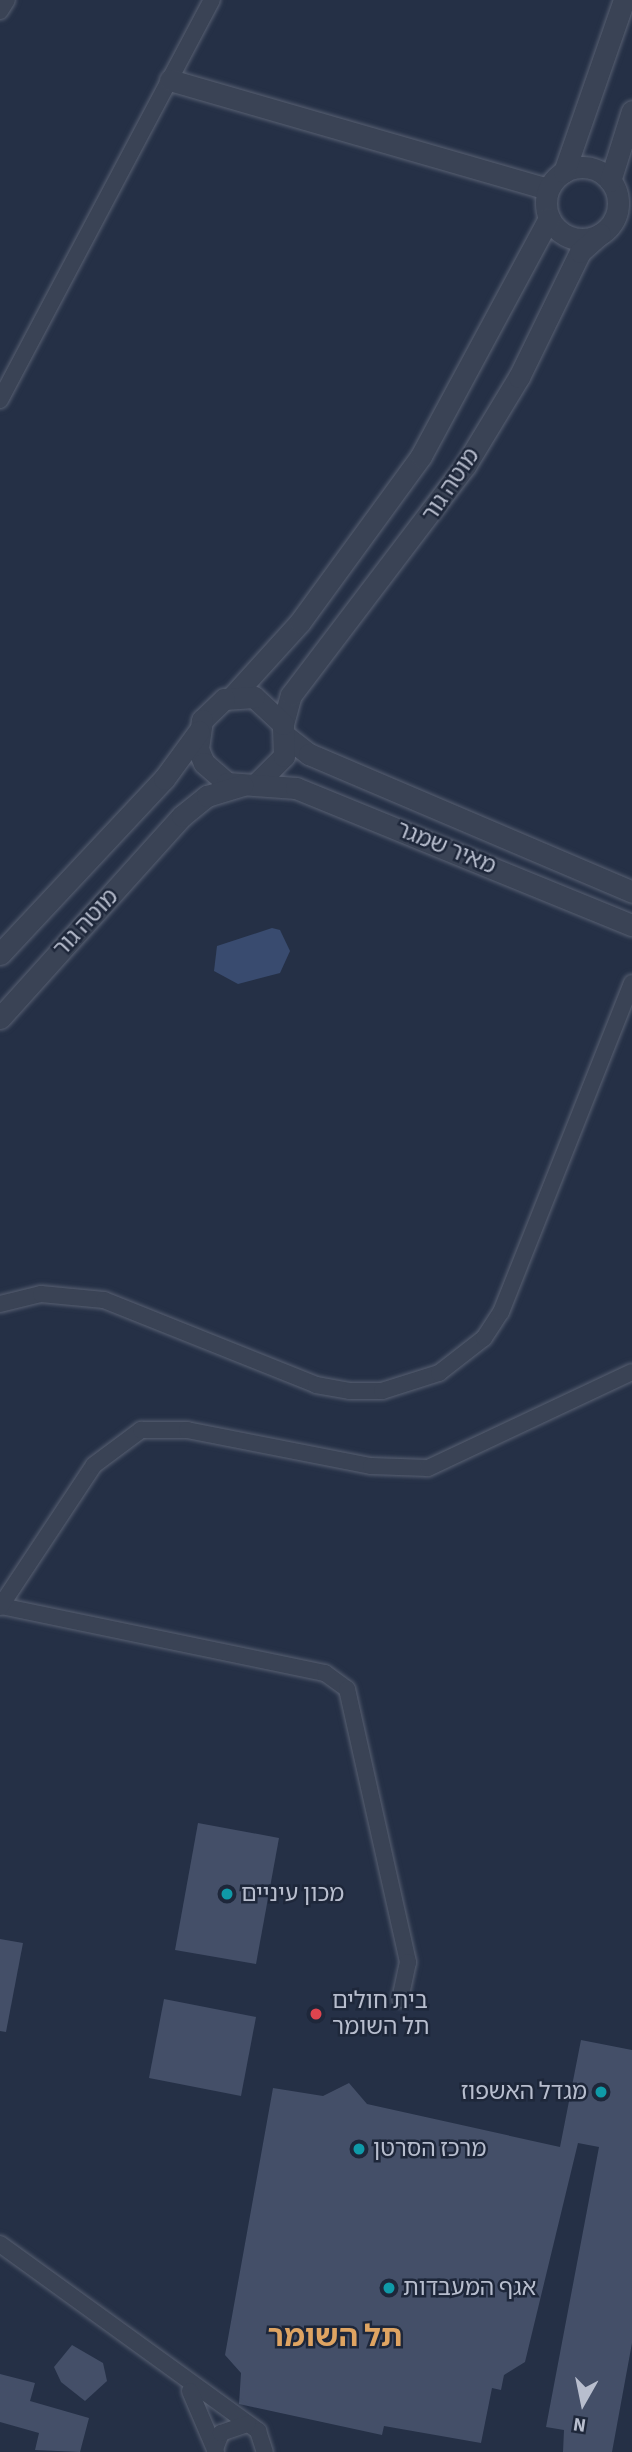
<!DOCTYPE html>
<meta charset="utf-8">
<style>
body{margin:0}
#map{position:relative;width:632px;height:2452px;overflow:hidden;background:#253046;font-family:"Source Sans 3","Noto Sans Hebrew",sans-serif}
div>[style]{position:absolute}
.water>*{inset:0;background:#394b6f}
.building>*{inset:0;background:#444f68}
.roads{filter:drop-shadow(0 0 2px #586072) drop-shadow(0 0 2px #586072)}
.minor>*{height:16px;margin:-8px;padding:0 8px;transform-origin:8px;border-radius:8px;background:#3a4355}
.tertiary>*{height:21px;margin:-10.5px;padding:0 10.5px;transform-origin:10.5px;border-radius:10.5px;background:#3a4355}
.tertiary>.ring{margin:-10.5px;padding:0;box-sizing:content-box;background:none;border:21px solid #3a4355;border-radius:50%}
.dots>*{width:19px;height:19px;translate:-50% -50%;box-sizing:border-box;border:4px solid #1e273a;border-radius:50%}
span{translate:-50% -50%;white-space:nowrap;text-align:center;line-height:1.15;-webkit-text-stroke:5px #1e273a;paint-order:stroke}
.street-label{font-size:23px;color:#b8bece}
.poi-label{font-size:23px;color:#b8bece}
.left{translate:0 -50%;text-align:left}
.right{translate:-100% -50%;text-align:right}
.district-label{font-size:30px;color:#dfa462;font-weight:700}
.north{position:absolute;left:548px;top:2368px;width:70px;height:70px;-webkit-text-stroke:5px #1e273a;paint-order:stroke;rotate:189deg;font-size:19px;font-weight:700;line-height:28px;text-align:center;color:#b8bece}
.north::after{content:'';display:block;margin:auto;width:24px;height:32px;background:#b8bece;clip-path:polygon(50% 0,100% 100%,50% 72%,0 100%)}
</style>
<div id="map">
<div class="water">
<div style="clip-path:polygon(272px 928px,280px 930px,290px 951px,280px 973px,238px 984px,214px 971px,217px 946px)"></div>
</div>
<div class="building">
<div style="clip-path:polygon(198px 1823px,279px 1838px,256px 1964px,175px 1950px)"></div>
<div style="clip-path:polygon(0 1939px,23px 1943px,6px 2032px,0 2031px)"></div>
<div style="clip-path:polygon(164px 1999px,256px 2017px,241px 2096px,149px 2078px)"></div>
<div style="clip-path:polygon(581px 2040px,632px 2050px,632px 2343px,612px 2452px,563px 2452px,564px 2430px,546px 2427px,599px 2147px,578px 2143px,525px 2362px,504px 2375px,501px 2390px,492px 2388px,481px 2443px,384px 2426px,382px 2435px,239px 2404px,241px 2373px,225px 2355px,273px 2088px,323px 2096px,349px 2083px,367px 2104px,560px 2147px)"></div>
<div style="clip-path:polygon(72px 2345px,103px 2363px,107px 2381px,85px 2401px,61px 2382px,54px 2367px)"></div>
<div style="clip-path:polygon(0 2374px,35px 2383px,30px 2401px,89px 2418px,80px 2452px,35px 2450px,39px 2433px,0 2422px)"></div>
</div>
<div class="roads">
<div class="minor">
<div style="left:0;top:11px;width:13px;rotate:-58deg"></div>
<div style="left:0;top:400px;width:453px;rotate:-62.1deg"></div>
<div style="left:0;top:1304px;width:42px;rotate:-13.7deg"></div>
<div style="left:41px;top:1294px;width:63px;rotate:5.4deg"></div>
<div style="left:104px;top:1300px;width:228px;rotate:21.8deg"></div>
<div style="left:316px;top:1385px;width:35px;rotate:10deg"></div>
<div style="left:350px;top:1391px;width:32px"></div>
<div style="left:382px;top:1391px;width:60px;rotate:-17.5deg"></div>
<div style="left:439px;top:1373px;width:57px;rotate:-37.9deg"></div>
<div style="left:484px;top:1338px;width:31px;rotate:-57deg"></div>
<div style="left:501px;top:1312px;width:354px;rotate:-68.3deg"></div>
<div style="left:1px;top:1606px;width:331px;rotate:11.7deg"></div>
<div style="left:325px;top:1673px;width:27px;rotate:36deg"></div>
<div style="left:347px;top:1689px;width:280px;rotate:77.4deg"></div>
<div style="left:408px;top:1962px;width:38px;rotate:102deg"></div>
<div style="left:0;top:1607px;width:170px;rotate:-56.5deg"></div>
<div style="left:94px;top:1465px;width:59px;rotate:-36.7deg"></div>
<div style="left:141px;top:1430px;width:46px"></div>
<div style="left:187px;top:1430px;width:187px;rotate:11.1deg"></div>
<div style="left:371px;top:1466px;width:57px;rotate:2deg"></div>
<div style="left:428px;top:1468px;width:225px;rotate:-25.2deg"></div>
<div style="left:0;top:2244px;width:319px;rotate:35.9deg"></div>
<div style="left:258px;top:2431px;width:22px;rotate:72deg"></div>
<div style="left:190px;top:2391px;width:66px;rotate:66.9deg"></div>
<div style="left:215px;top:2449px;width:17px;rotate:-69deg"></div>
<div style="left:221px;top:2433px;width:28px;rotate:-19deg"></div>
</div>
<div class="tertiary">
<div style="left:170px;top:80px;width:393px;rotate:16.1deg"></div>
<div class="ring" style="left:546px;top:167px;width:51px;height:51px"></div>
<div style="left:564px;top:172px;width:182px;rotate:-70.8deg"></div>
<div style="left:610px;top:181px;width:73px;rotate:-72.6deg"></div>
<div style="left:232px;top:697px;width:101px;rotate:-47.8deg"></div>
<div style="left:300px;top:622px;width:205px;rotate:-53.9deg"></div>
<div style="left:421px;top:456px;width:270px;rotate:-61.7deg"></div>
<div style="left:283px;top:724px;width:30px;rotate:-75deg"></div>
<div style="left:291px;top:695px;width:288px;rotate:-52.8deg"></div>
<div style="left:465px;top:466px;width:104px;rotate:-58.8deg"></div>
<div style="left:519px;top:377px;width:139px;rotate:-64deg"></div>
<div style="left:580px;top:252px;width:27px;rotate:-42deg"></div>
<div style="left:287px;top:737px;width:28px;rotate:38deg"></div>
<div style="left:309px;top:754px;width:351px;rotate:23.1deg"></div>
<div style="left:257px;top:783px;width:38px;rotate:-45deg"></div>
<div style="left:284px;top:756px;width:32px;rotate:-92deg"></div>
<div style="left:283px;top:724px;width:40px;rotate:-137deg"></div>
<div style="left:254px;top:697px;width:30px;rotate:176deg"></div>
<div style="left:224px;top:699px;width:30px;rotate:136deg"></div>
<div style="left:202px;top:720px;width:29px;rotate:98deg"></div>
<div style="left:198px;top:749px;width:15px;rotate:67deg"></div>
<div style="left:204px;top:763px;width:30px;rotate:41deg"></div>
<div style="left:227px;top:783px;width:69px;rotate:4.1deg"></div>
<div style="left:296px;top:788px;width:363px;rotate:22.2deg"></div>
<div style="left:0;top:954px;width:240px;rotate:-46.9deg"></div>
<div style="left:164px;top:779px;width:59px;rotate:-53.9deg"></div>
<div style="left:0;top:1018px;width:272px;rotate:-48deg"></div>
<div style="left:182px;top:816px;width:32px;rotate:-39deg"></div>
<div style="left:207px;top:796px;width:37px;rotate:-17deg"></div>
</div>
</div>
<div class="dots">
<div style="left:227px;top:1894px;background:#0f9aa8"></div>
<div style="left:316px;top:2014px;background:#e0444e"></div>
<div style="left:601px;top:2092px;background:#0f9aa8"></div>
<div style="left:359px;top:2149px;background:#0f9aa8"></div>
<div style="left:389px;top:2288px;background:#0f9aa8"></div>
</div>
<div class="street-label">
<span style="left:451px;top:485px;rotate:-56deg">מוטה גור</span>
<span style="left:446px;top:848px;rotate:22deg">מאיר שמגר</span>
<span style="left:86px;top:923px;rotate:-47deg">מוטה גור</span>
</div>
<div class="poi-label">
<span class="left" style="left:241px;top:1894px">מכון עיניים</span>
<span class="left" style="left:332px;top:2014px">בית חולים<br>תל השומר</span>
<span class="right" style="left:587px;top:2092px">מגדל האשפוז</span>
<span class="left" style="left:373px;top:2149px">מרכז הסרטן</span>
<span class="left" style="left:403px;top:2288px">אגף המעבדות</span>
</div>
<div class="district-label">
<span style="left:335px;top:2337px">תל השומר</span>
</div>
<div class="north">N</div>
</div>
